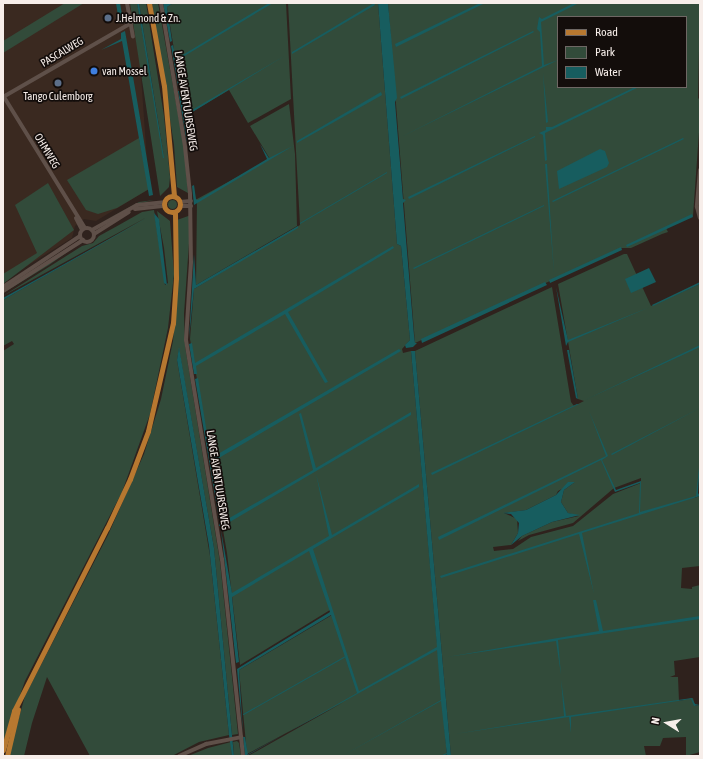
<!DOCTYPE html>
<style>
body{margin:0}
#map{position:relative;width:703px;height:759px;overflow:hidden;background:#2f221d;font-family:"Asap Condensed",sans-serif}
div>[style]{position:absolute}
.industrial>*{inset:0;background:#3a2920}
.green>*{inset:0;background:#324b3a}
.round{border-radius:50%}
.water>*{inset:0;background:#175d5f}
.stream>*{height:1px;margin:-0.5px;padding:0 0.5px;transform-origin:0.5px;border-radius:0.5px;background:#175d5f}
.minor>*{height:4px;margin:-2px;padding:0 2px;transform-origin:2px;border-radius:2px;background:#5f5049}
.minor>.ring{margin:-2px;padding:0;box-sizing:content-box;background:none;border:4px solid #5f5049;border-radius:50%}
.major>*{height:5px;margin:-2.5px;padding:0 2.5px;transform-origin:2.5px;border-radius:2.5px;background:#b77830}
.major>.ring{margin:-2.5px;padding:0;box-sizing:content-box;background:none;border:5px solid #b77830;border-radius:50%}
.dots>*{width:11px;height:11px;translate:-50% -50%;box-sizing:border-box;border:2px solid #130d0b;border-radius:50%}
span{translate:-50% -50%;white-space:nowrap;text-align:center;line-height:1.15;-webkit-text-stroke:3.5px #130d0b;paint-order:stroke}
.poi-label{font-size:11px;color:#f7eeea}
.left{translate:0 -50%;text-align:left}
.street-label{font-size:11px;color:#f7eeea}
.frame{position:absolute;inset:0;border:4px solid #f7eeea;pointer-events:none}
.legend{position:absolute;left:557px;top:16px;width:130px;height:72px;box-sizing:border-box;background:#130d0b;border:1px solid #6e6764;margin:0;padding:5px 7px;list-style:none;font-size:12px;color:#f7eeea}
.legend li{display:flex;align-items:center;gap:8px;height:20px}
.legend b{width:20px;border:1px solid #6e6764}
.north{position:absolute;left:647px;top:703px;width:40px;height:40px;-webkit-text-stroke:3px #130d0b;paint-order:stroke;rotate:281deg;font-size:11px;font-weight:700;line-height:16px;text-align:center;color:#f7eeea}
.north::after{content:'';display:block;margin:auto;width:14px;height:18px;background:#f7eeea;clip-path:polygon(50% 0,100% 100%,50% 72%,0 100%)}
</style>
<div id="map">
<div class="industrial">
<div style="clip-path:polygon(3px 3px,131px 3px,140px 61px,149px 189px,96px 221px,84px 219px,75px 226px,72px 238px,3px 281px)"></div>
</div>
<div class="green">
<div style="clip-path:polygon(65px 3px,84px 3px,3px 53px,3px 41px)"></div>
<div style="clip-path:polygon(130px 3px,137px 3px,164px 157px,139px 3px,146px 3px,164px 116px,170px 177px,169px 187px,160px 196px)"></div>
<div style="clip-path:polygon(152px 3px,158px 3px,184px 147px,188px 193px,177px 187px,174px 145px)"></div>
<div style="clip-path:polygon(173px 3px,286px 3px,291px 99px,248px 123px,229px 90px,185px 116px,167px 7px)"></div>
<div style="clip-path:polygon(288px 3px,378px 3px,397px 244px,401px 246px,410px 340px,402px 349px,403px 353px,411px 351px,447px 756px,248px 756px,344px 702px,247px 754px,239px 670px,332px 615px,330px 610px,240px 665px,227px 553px,190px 339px,194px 289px,300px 225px)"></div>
<div style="clip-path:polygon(evenodd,388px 3px,700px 3px,698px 98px,700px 100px,700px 118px,693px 216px,666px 228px,668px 232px,662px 234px,631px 248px,622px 248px,415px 343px,388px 3px,558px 17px,686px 17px,686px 87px,558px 87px,558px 17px)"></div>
<div style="clip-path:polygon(289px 104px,295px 154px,297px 226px,196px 285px,197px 199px,270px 159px,250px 126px)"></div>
<div style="clip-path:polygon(139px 138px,149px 189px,117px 208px,98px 214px,86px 210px,67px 180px)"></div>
<div style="clip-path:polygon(48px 183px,74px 230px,3px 284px,3px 274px,37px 253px,15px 205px)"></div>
<div class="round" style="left:167.5px;top:199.5px;width:9px;height:9px"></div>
<div style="clip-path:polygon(154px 200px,136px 204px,96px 225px,139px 202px)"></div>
<div style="clip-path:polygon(154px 210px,165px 285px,168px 283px,164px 248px,157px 211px,170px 221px,174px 274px,168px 328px,150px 414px,122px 492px,25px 681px,3px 743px,3px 351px,14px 344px,12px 341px,3px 346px,3px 300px,147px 217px,3px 296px,82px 246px,93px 243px,99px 236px,119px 225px,142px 212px)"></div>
<div style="clip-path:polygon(191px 215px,184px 314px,185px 346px,220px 562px,238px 734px,232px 735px,214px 548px,179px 349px,177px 360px,210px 556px,229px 735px,199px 742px,172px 756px,90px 756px,47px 677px,32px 723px,24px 756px,8px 756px,25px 696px,108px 535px,144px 454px,161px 399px,173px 341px,178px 279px,177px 220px)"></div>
<div style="clip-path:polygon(76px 246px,49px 265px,3px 293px,3px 292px)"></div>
<div style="clip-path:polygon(evenodd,624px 254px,627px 254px,651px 306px,700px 284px,700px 463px,697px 495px,694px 498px,700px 496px,700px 566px,682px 568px,681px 588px,692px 589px,692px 587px,700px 585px,700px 657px,674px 661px,675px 675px,670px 677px,678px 677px,679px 701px,693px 698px,695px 706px,700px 705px,700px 752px,686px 756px,686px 737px,663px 738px,660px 746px,644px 746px,646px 756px,451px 756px,415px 351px,552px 287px,571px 402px,574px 406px,584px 401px,578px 399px,558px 284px,624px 254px,641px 478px,641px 483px,613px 494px,573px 526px,531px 537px,513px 549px,494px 551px,493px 547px,511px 545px,518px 533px,517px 519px,504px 513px,526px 510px,556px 495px,558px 491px,575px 482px,564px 490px,561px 502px,568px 513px,579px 516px,552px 522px,522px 536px,518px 541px,529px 535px,573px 523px,614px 488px,641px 478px)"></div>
<div style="clip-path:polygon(237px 741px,239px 743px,241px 756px,234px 756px,233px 742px)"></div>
<div style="clip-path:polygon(231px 742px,232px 756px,188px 756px,208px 748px)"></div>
</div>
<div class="water">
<div style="clip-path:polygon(116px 3px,120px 3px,123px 20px,119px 22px)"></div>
<div style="clip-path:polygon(137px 3px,139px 3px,164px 158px,163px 158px)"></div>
<div style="clip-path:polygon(163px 3px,173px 3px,167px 7px,172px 41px,170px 42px)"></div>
<div style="clip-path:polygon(269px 3px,273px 3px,176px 61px,180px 86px,178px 86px,171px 46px,173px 45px,176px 59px)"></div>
<div style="clip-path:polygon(374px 3px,375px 5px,292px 54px,292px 52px)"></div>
<div style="clip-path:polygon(378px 3px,388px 3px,397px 98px,395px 102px,403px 199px,406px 200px,403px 203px,414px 335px,415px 343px,417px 343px,413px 347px,406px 348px,405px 345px,410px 340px,401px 246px,397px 244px)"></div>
<div style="clip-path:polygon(480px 3px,485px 3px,396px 47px,395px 44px)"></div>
<div style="clip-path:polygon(574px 3px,579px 3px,541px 22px,544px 65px,558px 60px,401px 137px,542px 66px,540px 32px,537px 29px,539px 17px,542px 19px)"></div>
<div style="clip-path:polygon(125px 31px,135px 88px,153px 195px,149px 196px,122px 41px,101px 50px,121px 39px,121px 33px)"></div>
<div style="clip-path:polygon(533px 31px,534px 32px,401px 99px,400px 97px)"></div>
<div style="clip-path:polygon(286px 55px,186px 116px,187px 143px,178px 91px,181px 91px,185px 114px)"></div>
<div style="clip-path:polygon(543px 73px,548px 122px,546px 123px)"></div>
<div style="clip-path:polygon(635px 87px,639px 87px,545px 133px,547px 160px,545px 161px,543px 135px,539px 133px,546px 130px,546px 127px,552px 127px)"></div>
<div style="clip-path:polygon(381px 92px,382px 95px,297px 143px,297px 141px)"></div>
<div style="clip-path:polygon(535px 136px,535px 137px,409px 199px,408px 197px)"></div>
<div style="clip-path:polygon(683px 138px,684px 139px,553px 202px,552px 201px)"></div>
<div style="clip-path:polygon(260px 144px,269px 158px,293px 146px,194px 205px,192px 186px,194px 185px,196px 199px,198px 200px,267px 159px)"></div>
<div style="clip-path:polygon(600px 149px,605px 151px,609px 163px,607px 167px,559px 189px,557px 171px)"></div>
<div style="clip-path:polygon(545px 164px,547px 164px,554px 273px)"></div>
<div style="clip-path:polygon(387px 172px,387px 173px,300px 224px,300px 223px)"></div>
<div style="clip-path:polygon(544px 205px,544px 206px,414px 269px,413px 268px)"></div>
<div style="clip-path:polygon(154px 213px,159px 219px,167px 285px,164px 283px)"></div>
<div style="clip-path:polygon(692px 214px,693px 217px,627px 247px,626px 245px)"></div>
<div style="clip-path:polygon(149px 217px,31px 284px,3px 300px,3px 298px)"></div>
<div style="clip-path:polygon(298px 226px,298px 228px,194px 289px,189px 339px,194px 254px,196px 285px)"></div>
<div style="clip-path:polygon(393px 246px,394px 248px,288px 312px,328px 382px,325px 383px,285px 314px,196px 366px,197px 374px,194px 374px,189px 344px,192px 343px,195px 363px)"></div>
<div style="clip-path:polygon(621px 247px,622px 250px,550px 283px,549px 280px)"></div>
<div style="clip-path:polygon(649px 268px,656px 282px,631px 293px,625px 279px)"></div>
<div style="clip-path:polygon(545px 282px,547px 285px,422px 343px,421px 339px)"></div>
<div style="clip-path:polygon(700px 282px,700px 284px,653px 306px,652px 305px)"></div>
<div style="clip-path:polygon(556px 287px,568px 340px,650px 307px,568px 342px,566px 346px)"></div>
<div style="clip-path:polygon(700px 345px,700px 347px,585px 400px)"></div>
<div style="clip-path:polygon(179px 347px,214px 548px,234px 756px,232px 756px,229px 735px,209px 546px,177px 360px)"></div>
<div style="clip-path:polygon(399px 349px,401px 351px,212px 462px,221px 518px,219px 519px,195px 379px,198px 378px,211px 458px)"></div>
<div style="clip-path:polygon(567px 350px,569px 350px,578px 399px,576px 398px)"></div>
<div style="clip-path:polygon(411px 351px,415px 351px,451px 756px,447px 756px,441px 701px,342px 756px,441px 700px,437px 650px,245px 756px,243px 737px,245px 737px,248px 755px,357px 693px,331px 615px,239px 670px,243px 733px,237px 669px,330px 612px,309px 551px,232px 597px,239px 662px,236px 663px,221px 530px,232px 593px,329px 536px,316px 474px,332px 535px,419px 484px,419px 487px,313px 549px,359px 691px,437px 647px)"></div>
<div style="clip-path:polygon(577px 404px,579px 404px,432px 475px,431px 473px)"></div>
<div style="clip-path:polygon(700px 408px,612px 455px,611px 454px)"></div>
<div style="clip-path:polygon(589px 411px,608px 456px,602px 460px,616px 490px,641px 481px,640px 512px,696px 496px,700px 458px,698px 493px,700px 496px,582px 533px,594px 594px,579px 534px,441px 578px,440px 576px,639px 513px,640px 483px,615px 492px,601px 460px,439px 540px,438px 537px,606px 456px)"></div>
<div style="clip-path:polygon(411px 412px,411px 415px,223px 526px,219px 526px,219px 524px,313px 470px,299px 414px,301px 413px,316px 468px)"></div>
<div style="clip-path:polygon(568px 482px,575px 482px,564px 490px,561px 502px,568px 513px,580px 515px,552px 522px,522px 536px,511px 545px,518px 533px,519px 523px,511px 514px,503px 513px,526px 510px,556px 495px)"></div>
<div style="clip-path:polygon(593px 600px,596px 600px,603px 631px,700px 616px,700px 619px,558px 640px,561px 675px,556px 641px,447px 657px,599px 631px)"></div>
<div style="clip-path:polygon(561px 679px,566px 716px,692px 698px,695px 704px,700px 705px,694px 706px,691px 699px,571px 717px,571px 733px,569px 717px,455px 734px,564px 716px)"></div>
</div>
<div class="stream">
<div style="left:243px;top:714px;width:117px;rotate:-29.6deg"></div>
<div style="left:440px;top:756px;width:7px;rotate:-27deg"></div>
</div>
<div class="minor">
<div style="left:127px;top:3px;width:34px;rotate:80deg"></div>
<div style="left:161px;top:3px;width:146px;rotate:80.5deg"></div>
<div style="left:185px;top:147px;width:47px;rotate:83.9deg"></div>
<div style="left:190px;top:194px;width:68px;rotate:89.2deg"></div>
<div style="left:191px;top:262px;width:78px;rotate:93.7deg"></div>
<div style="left:186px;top:340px;width:222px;rotate:80.7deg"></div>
<div style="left:222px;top:559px;width:198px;rotate:83.9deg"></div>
<div style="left:3px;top:97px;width:148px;rotate:-30deg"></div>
<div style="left:4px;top:97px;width:154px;rotate:58.3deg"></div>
<div style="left:700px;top:170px;width:37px;rotate:95deg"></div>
<div style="left:697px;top:207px;width:11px;rotate:75deg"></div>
<div style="left:180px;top:202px;width:11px;rotate:-5deg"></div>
<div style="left:180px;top:206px;width:11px"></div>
<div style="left:135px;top:209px;width:30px;rotate:-6deg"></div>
<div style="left:76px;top:218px;width:13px;rotate:63deg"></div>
<div class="ring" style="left:80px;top:228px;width:10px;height:10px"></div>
<div style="left:92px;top:230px;width:51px;rotate:-29.1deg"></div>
<div style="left:137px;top:205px;width:27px;rotate:-6deg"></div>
<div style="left:94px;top:234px;width:41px;rotate:-32.2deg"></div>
<div style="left:3px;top:287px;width:92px;rotate:-33.5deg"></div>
<div style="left:3px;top:291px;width:95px;rotate:-32.5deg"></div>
<div style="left:179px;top:756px;width:30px;rotate:-24deg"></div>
<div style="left:206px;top:744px;width:36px;rotate:-11deg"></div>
</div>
<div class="major">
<div style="left:149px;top:3px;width:84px;rotate:79.8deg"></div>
<div style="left:164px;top:86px;width:110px;rotate:84.8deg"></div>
<div class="ring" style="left:164px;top:196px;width:11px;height:11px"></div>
<div style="left:3px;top:750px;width:41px;rotate:-74.2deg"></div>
<div style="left:14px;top:711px;width:205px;rotate:-63.1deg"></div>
<div style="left:107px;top:528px;width:54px;rotate:-64.9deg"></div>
<div style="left:130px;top:479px;width:51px;rotate:-69.4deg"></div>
<div style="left:148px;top:431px;width:111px;rotate:-77deg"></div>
<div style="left:173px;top:323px;width:45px;rotate:-86.2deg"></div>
<div style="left:176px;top:278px;width:66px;rotate:-90.9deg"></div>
<div style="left:7px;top:756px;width:48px;rotate:-76.8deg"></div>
</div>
<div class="dots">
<div style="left:108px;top:18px;background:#5c6f8a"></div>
<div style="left:94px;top:71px;background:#3f7fe0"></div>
<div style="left:58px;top:83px;background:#5c6f8a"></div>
</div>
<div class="poi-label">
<span class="left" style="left:116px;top:18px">J.Helmond &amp; Zn.</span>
<span class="left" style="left:102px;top:71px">van Mossel</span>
<span style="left:58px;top:96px">Tango Culemborg</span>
</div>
<div class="street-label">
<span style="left:62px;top:52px;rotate:-31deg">PASCALWEG</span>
<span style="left:186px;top:101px;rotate:81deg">LANGE AVENTUURSEWEG</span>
<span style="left:47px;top:151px;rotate:59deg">OHMWEG</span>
<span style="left:218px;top:480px;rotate:81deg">LANGE AVENTUURSEWEG</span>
</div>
<div class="frame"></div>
<ul class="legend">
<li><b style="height:5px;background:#b77830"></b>Road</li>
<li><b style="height:11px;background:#324b3a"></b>Park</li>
<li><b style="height:11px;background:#175d5f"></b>Water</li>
</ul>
<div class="north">N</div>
</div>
